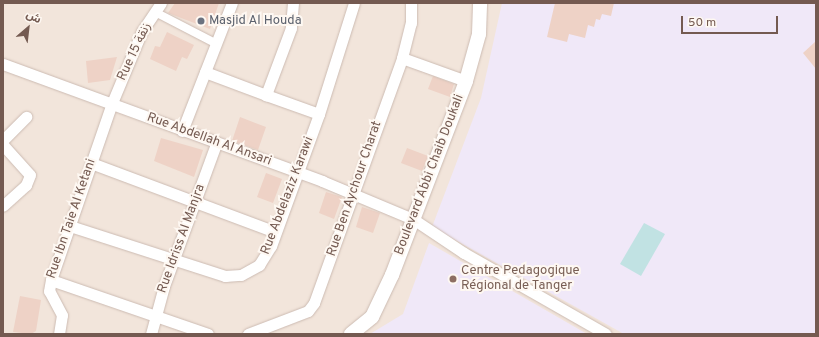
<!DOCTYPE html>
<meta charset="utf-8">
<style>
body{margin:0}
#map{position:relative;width:819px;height:337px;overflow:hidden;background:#fbf3ec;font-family:Overpass,"Noto Sans Arabic",sans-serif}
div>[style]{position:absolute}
.residential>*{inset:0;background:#f2e5db}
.education>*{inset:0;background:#f0e8f8}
.water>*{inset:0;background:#c1e2e3}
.building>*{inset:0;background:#eed2c6}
.roads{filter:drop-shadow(0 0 1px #ccbbb2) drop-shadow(0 0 1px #ccbbb2)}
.pedestrian>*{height:8px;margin:-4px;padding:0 4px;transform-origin:4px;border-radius:4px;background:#fff}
.minor>*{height:11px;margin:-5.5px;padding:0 5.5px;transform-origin:5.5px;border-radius:5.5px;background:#fff}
.tertiary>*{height:14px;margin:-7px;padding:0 7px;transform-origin:7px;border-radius:7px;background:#fff}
.dots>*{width:11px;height:11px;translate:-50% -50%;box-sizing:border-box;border:2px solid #fef8f2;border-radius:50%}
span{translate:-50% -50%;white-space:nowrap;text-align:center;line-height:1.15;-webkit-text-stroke:4px #fef8f2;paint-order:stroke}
.worship-label{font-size:13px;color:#5b616d}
.left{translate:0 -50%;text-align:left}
.street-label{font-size:13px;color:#745a51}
.education-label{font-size:13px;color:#785e54}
.frame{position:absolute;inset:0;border:4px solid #745a51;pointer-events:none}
.north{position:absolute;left:8px;top:8px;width:40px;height:40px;-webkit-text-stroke:3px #fef8f2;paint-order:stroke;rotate:28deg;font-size:11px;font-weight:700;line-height:16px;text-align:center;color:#745a51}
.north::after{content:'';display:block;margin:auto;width:14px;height:18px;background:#745a51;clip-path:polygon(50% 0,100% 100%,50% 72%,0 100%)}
.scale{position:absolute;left:681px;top:16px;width:97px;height:18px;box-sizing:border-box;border:2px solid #745a51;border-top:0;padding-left:5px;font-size:12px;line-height:14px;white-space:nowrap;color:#745a51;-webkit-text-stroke:3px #fef8f2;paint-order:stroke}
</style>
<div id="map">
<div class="residential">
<div style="clip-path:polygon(3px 3px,816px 3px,816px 334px,3px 334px)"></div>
</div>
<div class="education">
<div style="clip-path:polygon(502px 3px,816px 3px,816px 334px,624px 334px,432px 227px,481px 98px)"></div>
<div style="clip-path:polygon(429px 243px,587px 334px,370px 334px,403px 314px)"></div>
</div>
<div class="water">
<div style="clip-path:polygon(644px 223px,665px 234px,641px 276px,620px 264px)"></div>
</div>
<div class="building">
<div style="clip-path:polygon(175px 3px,219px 3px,210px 29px,168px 13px)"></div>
<div style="clip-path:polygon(555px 3px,614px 3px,611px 16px,602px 14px,600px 20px,596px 19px,594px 27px,588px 25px,585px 38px,569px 34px,567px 42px,547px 37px)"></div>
<div style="clip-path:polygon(167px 32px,194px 45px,187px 59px,182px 57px,176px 71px,150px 59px,155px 46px,160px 47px)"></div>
<div style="clip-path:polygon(816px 41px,816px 69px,803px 53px)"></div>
<div style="clip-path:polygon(117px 57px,110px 80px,88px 83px,86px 61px)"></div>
<div style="clip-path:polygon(433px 76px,454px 84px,450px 97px,428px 89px)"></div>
<div style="clip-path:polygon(240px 117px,266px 127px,258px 150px,232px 141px)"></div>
<div style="clip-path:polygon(161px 138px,203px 150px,194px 177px,154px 161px)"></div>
<div style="clip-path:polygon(407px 148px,428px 156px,422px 171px,401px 163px)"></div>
<div style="clip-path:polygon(266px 173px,282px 179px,273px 203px,257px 197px)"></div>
<div style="clip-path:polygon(326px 192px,342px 197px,334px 219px,319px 213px)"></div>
<div style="clip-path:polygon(362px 207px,380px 213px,373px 233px,356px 227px)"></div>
<div style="clip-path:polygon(20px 296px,41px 300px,36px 331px,31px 334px,13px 332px)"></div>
</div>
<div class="roads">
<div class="pedestrian">
<div style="left:155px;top:12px;width:70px;rotate:27.3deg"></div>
</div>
<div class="minor">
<div style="left:293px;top:3px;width:25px;rotate:95deg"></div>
<div style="left:291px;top:28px;width:72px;rotate:110.5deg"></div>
<div style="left:266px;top:95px;width:56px;rotate:19.7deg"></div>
<div style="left:402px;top:58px;width:68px;rotate:19.8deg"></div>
<div style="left:3px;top:64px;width:340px;rotate:20.1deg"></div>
<div style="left:322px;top:181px;width:99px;rotate:22.7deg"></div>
<div style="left:413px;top:219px;width:61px;rotate:33.7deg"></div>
<div style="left:464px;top:253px;width:163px;rotate:29.7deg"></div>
<div style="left:205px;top:72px;width:65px;rotate:20.7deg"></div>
<div style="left:182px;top:131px;width:137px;rotate:-68.7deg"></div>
<div style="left:3px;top:140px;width:33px;rotate:-45deg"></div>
<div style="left:3px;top:145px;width:40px;rotate:48deg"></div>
<div style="left:30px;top:175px;width:11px;rotate:112deg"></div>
<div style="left:26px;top:185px;width:31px;rotate:138deg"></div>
<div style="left:91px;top:163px;width:197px;rotate:20.5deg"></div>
<div style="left:70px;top:226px;width:163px;rotate:17.9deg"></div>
<div style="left:225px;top:276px;width:16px;rotate:-4deg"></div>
<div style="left:241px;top:275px;width:21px;rotate:-29deg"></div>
<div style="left:259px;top:265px;width:22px;rotate:-58deg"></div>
<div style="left:271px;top:246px;width:140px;rotate:-70deg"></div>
<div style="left:319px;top:114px;width:116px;rotate:-72.5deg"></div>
<div style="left:51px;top:280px;width:166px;rotate:19deg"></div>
<div style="left:59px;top:334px;width:19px;rotate:-81deg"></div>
<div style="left:62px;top:315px;width:27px;rotate:-118deg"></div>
<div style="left:49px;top:291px;width:11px;rotate:-80deg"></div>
<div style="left:51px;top:280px;width:187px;rotate:-71deg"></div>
<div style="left:112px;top:103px;width:78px;rotate:-67.4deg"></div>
<div style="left:142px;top:31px;width:34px;rotate:-56deg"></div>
<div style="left:151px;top:334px;width:50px;rotate:-74.8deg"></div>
<div style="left:164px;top:286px;width:151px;rotate:-69.9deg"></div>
<div style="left:248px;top:334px;width:64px;rotate:-21deg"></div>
<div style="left:308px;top:311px;width:10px;rotate:-53deg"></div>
<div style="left:314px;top:303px;width:260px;rotate:-70.2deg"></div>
<div style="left:402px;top:58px;width:36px;rotate:-76deg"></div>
<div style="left:411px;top:23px;width:20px;rotate:-90deg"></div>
</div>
<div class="tertiary">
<div style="left:351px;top:334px;width:27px;rotate:-39deg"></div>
<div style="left:372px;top:317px;width:47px;rotate:-64.5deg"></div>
<div style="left:392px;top:275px;width:208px;rotate:-69.1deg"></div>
<div style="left:466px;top:81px;width:49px;rotate:-74.5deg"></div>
<div style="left:479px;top:34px;width:31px;rotate:-88deg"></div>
</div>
</div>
<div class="dots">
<div style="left:201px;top:21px;background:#6b7280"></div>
<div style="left:453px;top:279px;background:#8d6e63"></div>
</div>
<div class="worship-label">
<span class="left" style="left:209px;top:21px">Masjid Al Houda</span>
</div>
<div class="street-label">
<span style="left:135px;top:52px;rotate:-65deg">Rue 15 زنقة</span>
<span style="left:209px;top:140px;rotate:20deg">Rue Abdellah Al Ansari</span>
<span style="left:430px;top:175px;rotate:-69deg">Boulevard Abbi Chaib Doukali</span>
<span style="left:355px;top:189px;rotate:-71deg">Rue Ben Aychour Charat</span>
<span style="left:288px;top:196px;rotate:-69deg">Rue Abdelaziz Karawi</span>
<span style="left:72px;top:219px;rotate:-71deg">Rue Ibn Taie Al Ketani</span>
<span style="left:182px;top:239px;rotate:-70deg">Rue Idriss Al Manjra</span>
</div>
<div class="education-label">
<span class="left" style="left:461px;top:279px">Centre Pedagogique<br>Régional de Tanger</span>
</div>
<div class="frame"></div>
<div class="north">ش</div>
<div class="scale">50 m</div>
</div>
